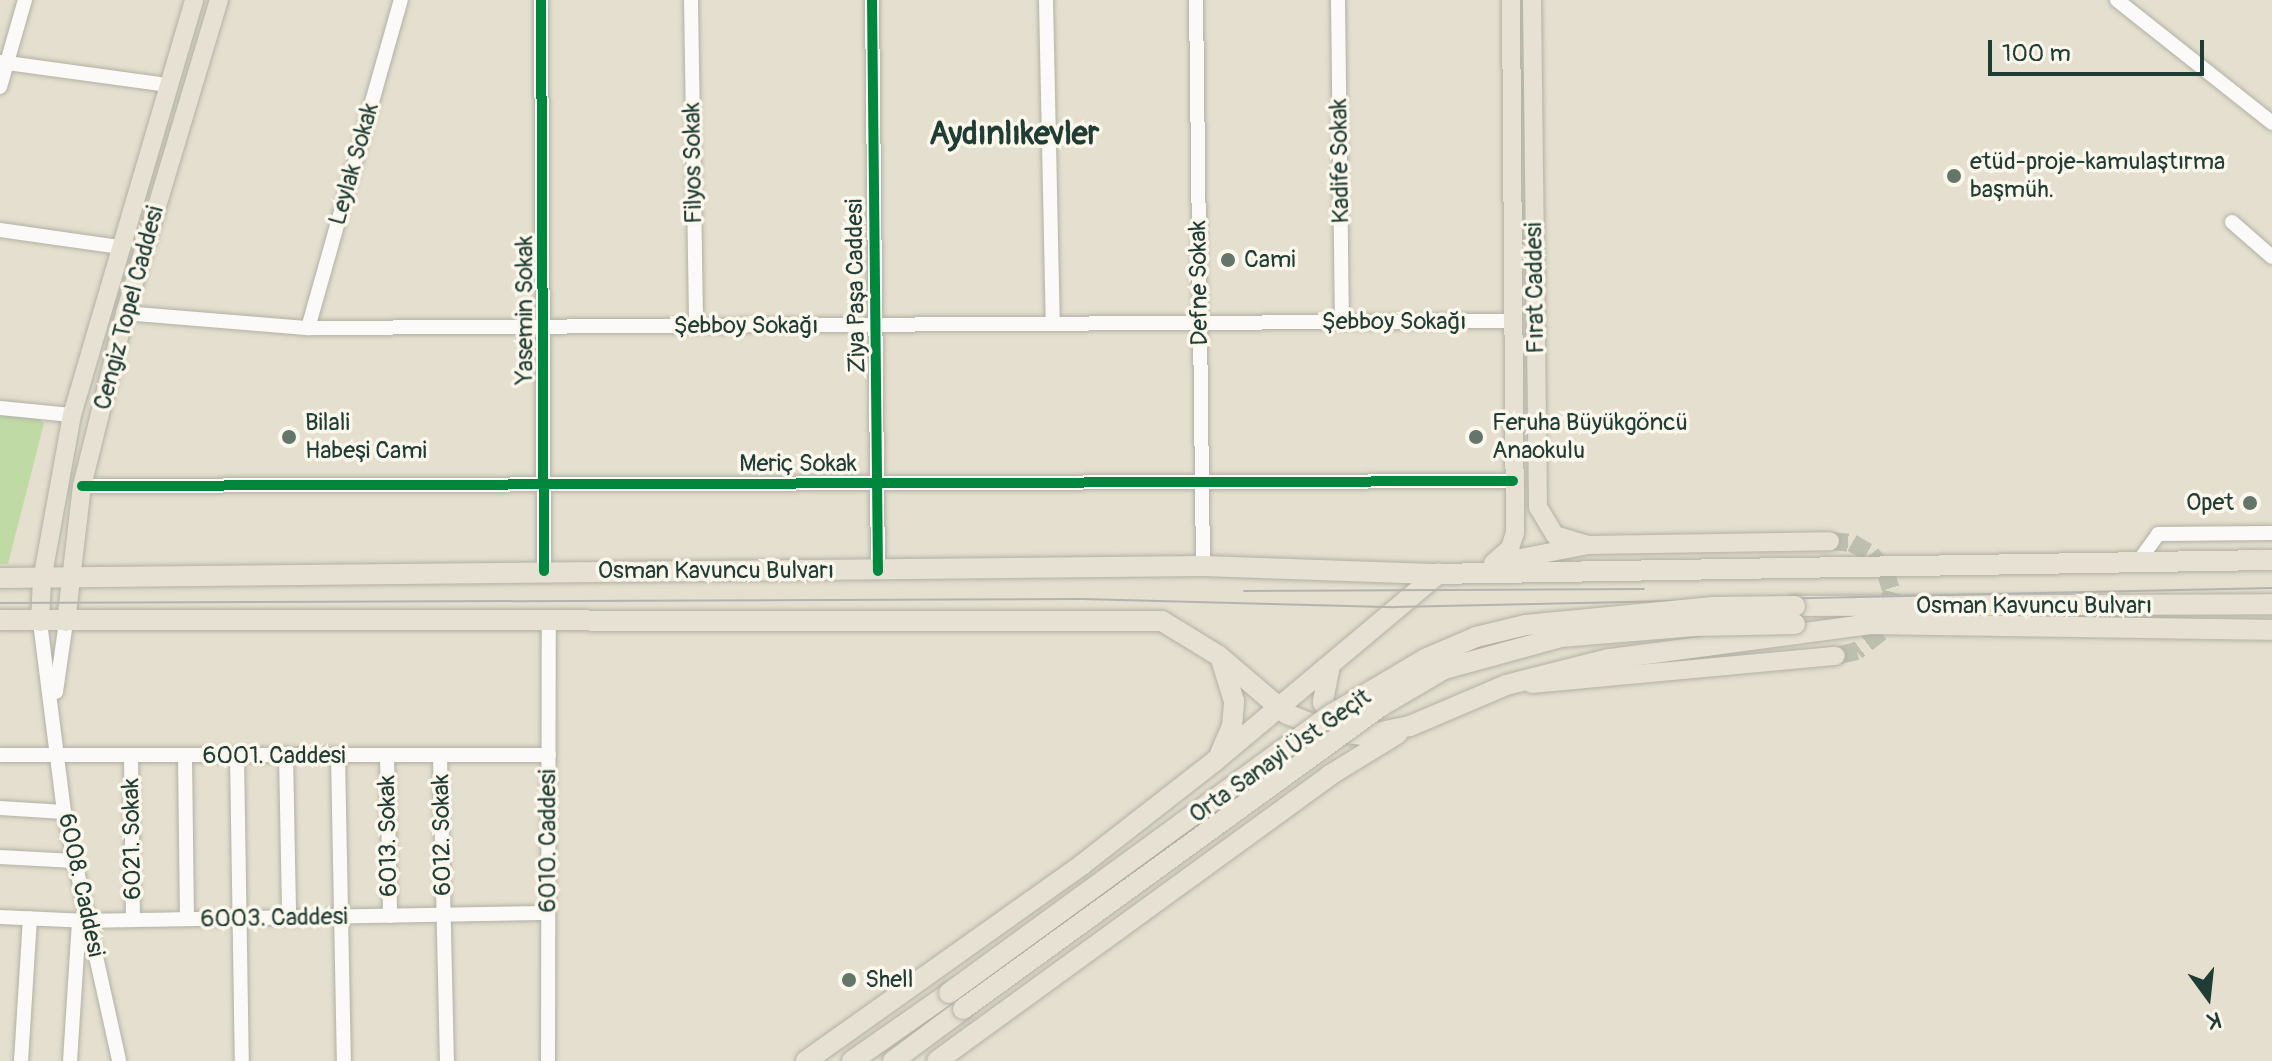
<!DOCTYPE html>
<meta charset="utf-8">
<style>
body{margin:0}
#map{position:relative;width:2272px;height:1061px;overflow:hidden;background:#e4dfce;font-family:Pangolin,sans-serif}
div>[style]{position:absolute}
.green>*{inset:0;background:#c0daa5}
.major-tunnel>*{height:18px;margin-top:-9px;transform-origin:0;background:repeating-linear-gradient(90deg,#bdbfaf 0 18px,transparent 0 27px)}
.roads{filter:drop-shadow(0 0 2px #b1b1a5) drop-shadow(0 0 2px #b1b1a5)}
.minor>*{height:14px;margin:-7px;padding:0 7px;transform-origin:7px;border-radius:7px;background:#fbfaf8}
.major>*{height:18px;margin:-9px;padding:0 9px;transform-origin:9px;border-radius:9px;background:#e7e1d3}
.highway>*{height:20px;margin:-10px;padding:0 10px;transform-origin:10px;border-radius:10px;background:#e7e1d3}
.tram>*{height:2px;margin:-1px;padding:0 1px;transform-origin:1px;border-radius:1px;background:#b2b4b1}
.bridges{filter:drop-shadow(0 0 2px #b1b1a5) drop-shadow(0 0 2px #b1b1a5)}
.highway-bridge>*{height:20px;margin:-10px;padding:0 10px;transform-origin:10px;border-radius:10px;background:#e7e1d3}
.cycleway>*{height:10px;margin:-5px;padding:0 5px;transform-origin:5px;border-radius:5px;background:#00873e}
.dots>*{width:22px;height:22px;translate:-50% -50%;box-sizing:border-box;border:4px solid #fbf7ec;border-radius:50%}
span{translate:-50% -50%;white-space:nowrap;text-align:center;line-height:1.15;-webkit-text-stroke:7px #fbf7ec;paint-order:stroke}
.street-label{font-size:24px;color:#1f3d34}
.poi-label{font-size:24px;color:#1f3d34}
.left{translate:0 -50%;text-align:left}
.right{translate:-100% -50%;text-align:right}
.district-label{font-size:32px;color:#1f3d34;font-weight:700}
.north{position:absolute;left:2168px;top:957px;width:80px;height:80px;-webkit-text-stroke:6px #fbf7ec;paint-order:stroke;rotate:165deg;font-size:22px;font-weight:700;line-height:32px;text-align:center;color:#1f3d34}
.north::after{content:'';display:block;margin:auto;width:28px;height:36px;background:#1f3d34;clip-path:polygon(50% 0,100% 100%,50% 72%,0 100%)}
.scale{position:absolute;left:1988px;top:40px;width:216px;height:36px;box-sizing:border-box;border:4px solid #1f3d34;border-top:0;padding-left:10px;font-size:24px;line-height:28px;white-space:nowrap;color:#1f3d34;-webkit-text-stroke:6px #fbf7ec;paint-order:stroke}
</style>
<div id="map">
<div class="green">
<div style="clip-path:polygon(0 413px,37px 417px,44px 423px,8px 564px,0 564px)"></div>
</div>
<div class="major-tunnel">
<div style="left:1830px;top:541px;width:22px;rotate:5deg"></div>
<div style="left:1852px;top:543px;width:22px;rotate:30deg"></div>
<div style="left:1871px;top:554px;width:22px;rotate:51deg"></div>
<div style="left:1885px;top:571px;width:22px;rotate:72deg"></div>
<div style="left:1892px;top:592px;width:41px;rotate:105.4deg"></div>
<div style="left:1881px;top:632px;width:31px;rotate:142deg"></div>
<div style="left:1857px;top:651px;width:22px;rotate:167deg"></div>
</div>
<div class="roads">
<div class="minor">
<div style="left:541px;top:0;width:571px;rotate:89.7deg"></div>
<div style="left:691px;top:0;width:326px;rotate:89.1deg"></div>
<div style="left:872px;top:0;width:571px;rotate:89.4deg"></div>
<div style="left:1046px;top:0;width:324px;rotate:88.8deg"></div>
<div style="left:1196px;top:0;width:566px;rotate:89.29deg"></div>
<div style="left:1338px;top:0;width:322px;rotate:89.3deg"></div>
<div style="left:2117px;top:0;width:198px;rotate:38.4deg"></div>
<div style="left:0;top:62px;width:170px;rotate:7.8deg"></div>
<div style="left:0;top:87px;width:91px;rotate:-74deg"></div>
<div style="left:2232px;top:222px;width:53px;rotate:41.2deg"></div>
<div style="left:0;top:230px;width:120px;rotate:8.1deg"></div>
<div style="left:125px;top:313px;width:184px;rotate:4.7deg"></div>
<div style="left:308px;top:328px;width:1203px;rotate:-0.33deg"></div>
<div style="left:308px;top:328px;width:341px;rotate:-74.2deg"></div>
<div style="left:0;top:408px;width:72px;rotate:5.6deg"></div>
<div style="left:82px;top:486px;width:1431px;rotate:-0.2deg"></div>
<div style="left:2138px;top:562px;width:34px;rotate:-54deg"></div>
<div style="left:2158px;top:534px;width:114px;rotate:-0.5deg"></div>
<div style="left:40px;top:622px;width:192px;rotate:82.8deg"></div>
<div style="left:64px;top:812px;width:255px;rotate:77.5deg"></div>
<div style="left:56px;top:692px;width:71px;rotate:-81.9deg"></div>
<div style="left:286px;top:754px;width:163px;rotate:88.9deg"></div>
<div style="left:0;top:755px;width:549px"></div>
<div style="left:237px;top:755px;width:306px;rotate:89.1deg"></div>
<div style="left:185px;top:756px;width:163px;rotate:89.3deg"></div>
<div style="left:338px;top:756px;width:305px;rotate:88.9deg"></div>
<div style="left:387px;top:756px;width:160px;rotate:88.9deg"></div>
<div style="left:440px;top:756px;width:305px;rotate:88.7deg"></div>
<div style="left:131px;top:757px;width:163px;rotate:89.3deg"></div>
<div style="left:0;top:808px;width:64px;rotate:3.6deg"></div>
<div style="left:0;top:857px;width:75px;rotate:3.1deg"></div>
<div style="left:0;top:917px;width:88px;rotate:2.6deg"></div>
<div style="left:88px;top:921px;width:460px;rotate:-1deg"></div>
<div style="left:21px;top:1061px;width:143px;rotate:-86.4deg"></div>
<div style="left:70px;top:1061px;width:140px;rotate:-86.3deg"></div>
<div style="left:548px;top:1061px;width:439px;rotate:-89.9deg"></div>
</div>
<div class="major">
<div style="left:1532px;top:0;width:507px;rotate:89.32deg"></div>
<div style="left:1538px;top:507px;width:33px;rotate:59deg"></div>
<div style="left:1555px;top:535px;width:34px;rotate:17deg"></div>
<div style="left:1493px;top:563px;width:23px;rotate:-41deg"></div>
<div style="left:1510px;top:548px;width:16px;rotate:-72deg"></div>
<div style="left:1515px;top:533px;width:533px;rotate:-90.43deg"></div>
<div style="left:1495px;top:563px;width:95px;rotate:-11deg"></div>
<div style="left:1588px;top:545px;width:242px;rotate:-0.9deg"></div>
<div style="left:40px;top:622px;width:42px;rotate:-87.3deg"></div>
<div style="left:42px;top:580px;width:168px;rotate:-79.7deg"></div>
<div style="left:72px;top:415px;width:433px;rotate:-73.6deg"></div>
<div style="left:66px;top:622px;width:137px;rotate:-83.3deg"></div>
<div style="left:82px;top:486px;width:178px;rotate:-76deg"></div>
<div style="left:125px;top:313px;width:327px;rotate:-73.3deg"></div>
<div style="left:1532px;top:684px;width:305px;rotate:-5.3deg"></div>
</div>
<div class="highway">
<div style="left:0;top:578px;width:1203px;rotate:-0.57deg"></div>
<div style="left:1203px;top:566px;width:230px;rotate:2deg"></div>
<div style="left:1433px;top:574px;width:839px;rotate:-0.96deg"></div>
<div style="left:1795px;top:606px;width:477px;rotate:-0.2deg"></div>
<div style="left:0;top:620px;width:1162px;rotate:0.05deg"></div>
<div style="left:1162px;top:621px;width:67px;rotate:31.6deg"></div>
<div style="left:1219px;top:656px;width:89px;rotate:40.5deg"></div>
<div style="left:1287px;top:714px;width:46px;rotate:21.6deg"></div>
<div style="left:1330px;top:731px;width:35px;rotate:7deg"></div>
<div style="left:1365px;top:735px;width:46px;rotate:-11.3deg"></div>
<div style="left:1410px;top:726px;width:104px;rotate:-23.1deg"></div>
<div style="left:1506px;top:685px;width:106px;rotate:-14.2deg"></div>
<div style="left:1609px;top:659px;width:263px;rotate:-7.6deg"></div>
<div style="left:1860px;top:624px;width:412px;rotate:0.8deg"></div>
<div style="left:1330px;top:665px;width:38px;rotate:101deg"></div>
<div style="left:1323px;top:702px;width:33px;rotate:59deg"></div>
<div style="left:1220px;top:754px;width:30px;rotate:-67deg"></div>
<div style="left:1232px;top:726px;width:25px;rotate:-85deg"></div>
<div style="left:1234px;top:701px;width:44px;rotate:-107.2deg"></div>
<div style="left:806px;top:1061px;width:340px;rotate:-35.4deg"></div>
<div style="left:1083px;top:864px;width:167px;rotate:-38deg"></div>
<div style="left:1215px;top:761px;width:292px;rotate:-40deg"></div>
<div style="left:852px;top:1061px;width:118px;rotate:-35deg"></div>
<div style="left:893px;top:1061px;width:87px;rotate:-36.6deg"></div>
<div style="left:937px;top:1061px;width:486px;rotate:-36deg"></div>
<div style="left:1330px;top:775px;width:79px;rotate:-31.5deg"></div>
</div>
</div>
<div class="tram">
<div style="left:1244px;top:591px;width:400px;rotate:-0.3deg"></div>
<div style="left:0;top:603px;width:1082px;rotate:-0.21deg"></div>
<div style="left:1082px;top:599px;width:313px;rotate:1.5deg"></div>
<div style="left:1395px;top:607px;width:877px;rotate:-1.24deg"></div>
</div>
<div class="bridges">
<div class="highway-bridge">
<div style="left:949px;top:993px;width:474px;rotate:-36.1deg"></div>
<div style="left:1332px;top:714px;width:108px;rotate:-30.6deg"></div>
<div style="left:1425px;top:659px;width:56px;rotate:-23.3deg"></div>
<div style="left:1476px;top:637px;width:51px;rotate:-13.5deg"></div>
<div style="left:1526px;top:625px;width:188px;rotate:-5.5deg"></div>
<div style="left:1713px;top:607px;width:82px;rotate:-0.7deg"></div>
<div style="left:963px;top:1009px;width:516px;rotate:-35.94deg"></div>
<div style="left:1381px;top:706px;width:73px;rotate:-30.4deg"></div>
<div style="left:1444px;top:669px;width:121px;rotate:-15.3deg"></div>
<div style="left:1561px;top:637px;width:134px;rotate:-4.7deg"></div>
<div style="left:1695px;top:626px;width:100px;rotate:-1.1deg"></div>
</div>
</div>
<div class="cycleway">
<div style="left:541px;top:0;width:571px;rotate:89.7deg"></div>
<div style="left:872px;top:0;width:571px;rotate:89.4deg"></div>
<div style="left:82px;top:486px;width:1431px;rotate:-0.2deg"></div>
</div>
<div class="dots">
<div style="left:1954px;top:176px;background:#64766a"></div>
<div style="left:1228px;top:260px;background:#64766a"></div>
<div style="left:289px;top:437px;background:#64766a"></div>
<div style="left:1476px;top:437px;background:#64766a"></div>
<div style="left:2250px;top:503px;background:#64766a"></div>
<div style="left:849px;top:980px;background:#64766a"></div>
</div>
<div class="street-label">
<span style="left:1340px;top:161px;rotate:-91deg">Kadife Sokak</span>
<span style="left:693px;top:163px;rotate:-91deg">Filyos Sokak</span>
<span style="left:354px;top:164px;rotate:-74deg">Leylak Sokak</span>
<span style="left:1199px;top:283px;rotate:-91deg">Defne Sokak</span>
<span style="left:856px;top:286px;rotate:-91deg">Ziya Paşa Caddesi</span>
<span style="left:1535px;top:288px;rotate:-91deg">Fırat Caddesi</span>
<span style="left:129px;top:308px;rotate:-75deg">Cengiz Topel Caddesi</span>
<span style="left:525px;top:310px;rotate:-90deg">Yasemin Sokak</span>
<span style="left:1394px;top:322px">Şebboy Sokağı</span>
<span style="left:746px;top:326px">Şebboy Sokağı</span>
<span style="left:798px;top:464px">Meriç Sokak</span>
<span style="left:716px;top:571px">Osman Kavuncu Bulvarı</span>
<span style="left:2034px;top:606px">Osman Kavuncu Bulvarı</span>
<span style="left:274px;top:756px">6001. Caddesi</span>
<span style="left:1280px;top:756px;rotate:-35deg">Orta Sanayi Üst Geçit</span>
<span style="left:442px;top:835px;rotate:-91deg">6012. Sokak</span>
<span style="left:388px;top:836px;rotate:-91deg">6013. Sokak</span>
<span style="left:132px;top:839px;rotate:-91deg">6021. Sokak</span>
<span style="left:548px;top:841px;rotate:-90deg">6010. Caddesi</span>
<span style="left:81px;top:885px;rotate:78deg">6008. Caddesi</span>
<span style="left:274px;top:918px;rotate:-1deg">6003. Caddesi</span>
</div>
<div class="poi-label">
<span class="left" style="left:1970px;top:176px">etüd-proje-kamulaştırma<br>başmüh.</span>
<span class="left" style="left:1244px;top:260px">Cami</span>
<span class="left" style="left:305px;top:437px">Bilali<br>Habeşi Cami</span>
<span class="left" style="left:1492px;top:437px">Feruha Büyükgöncü<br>Anaokulu</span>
<span class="right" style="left:2234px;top:503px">Opet</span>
<span class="left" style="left:865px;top:980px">Shell</span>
</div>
<div class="district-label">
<span style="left:1014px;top:134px">Aydınlıkevler</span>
</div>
<div class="north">K</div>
<div class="scale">100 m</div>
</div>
